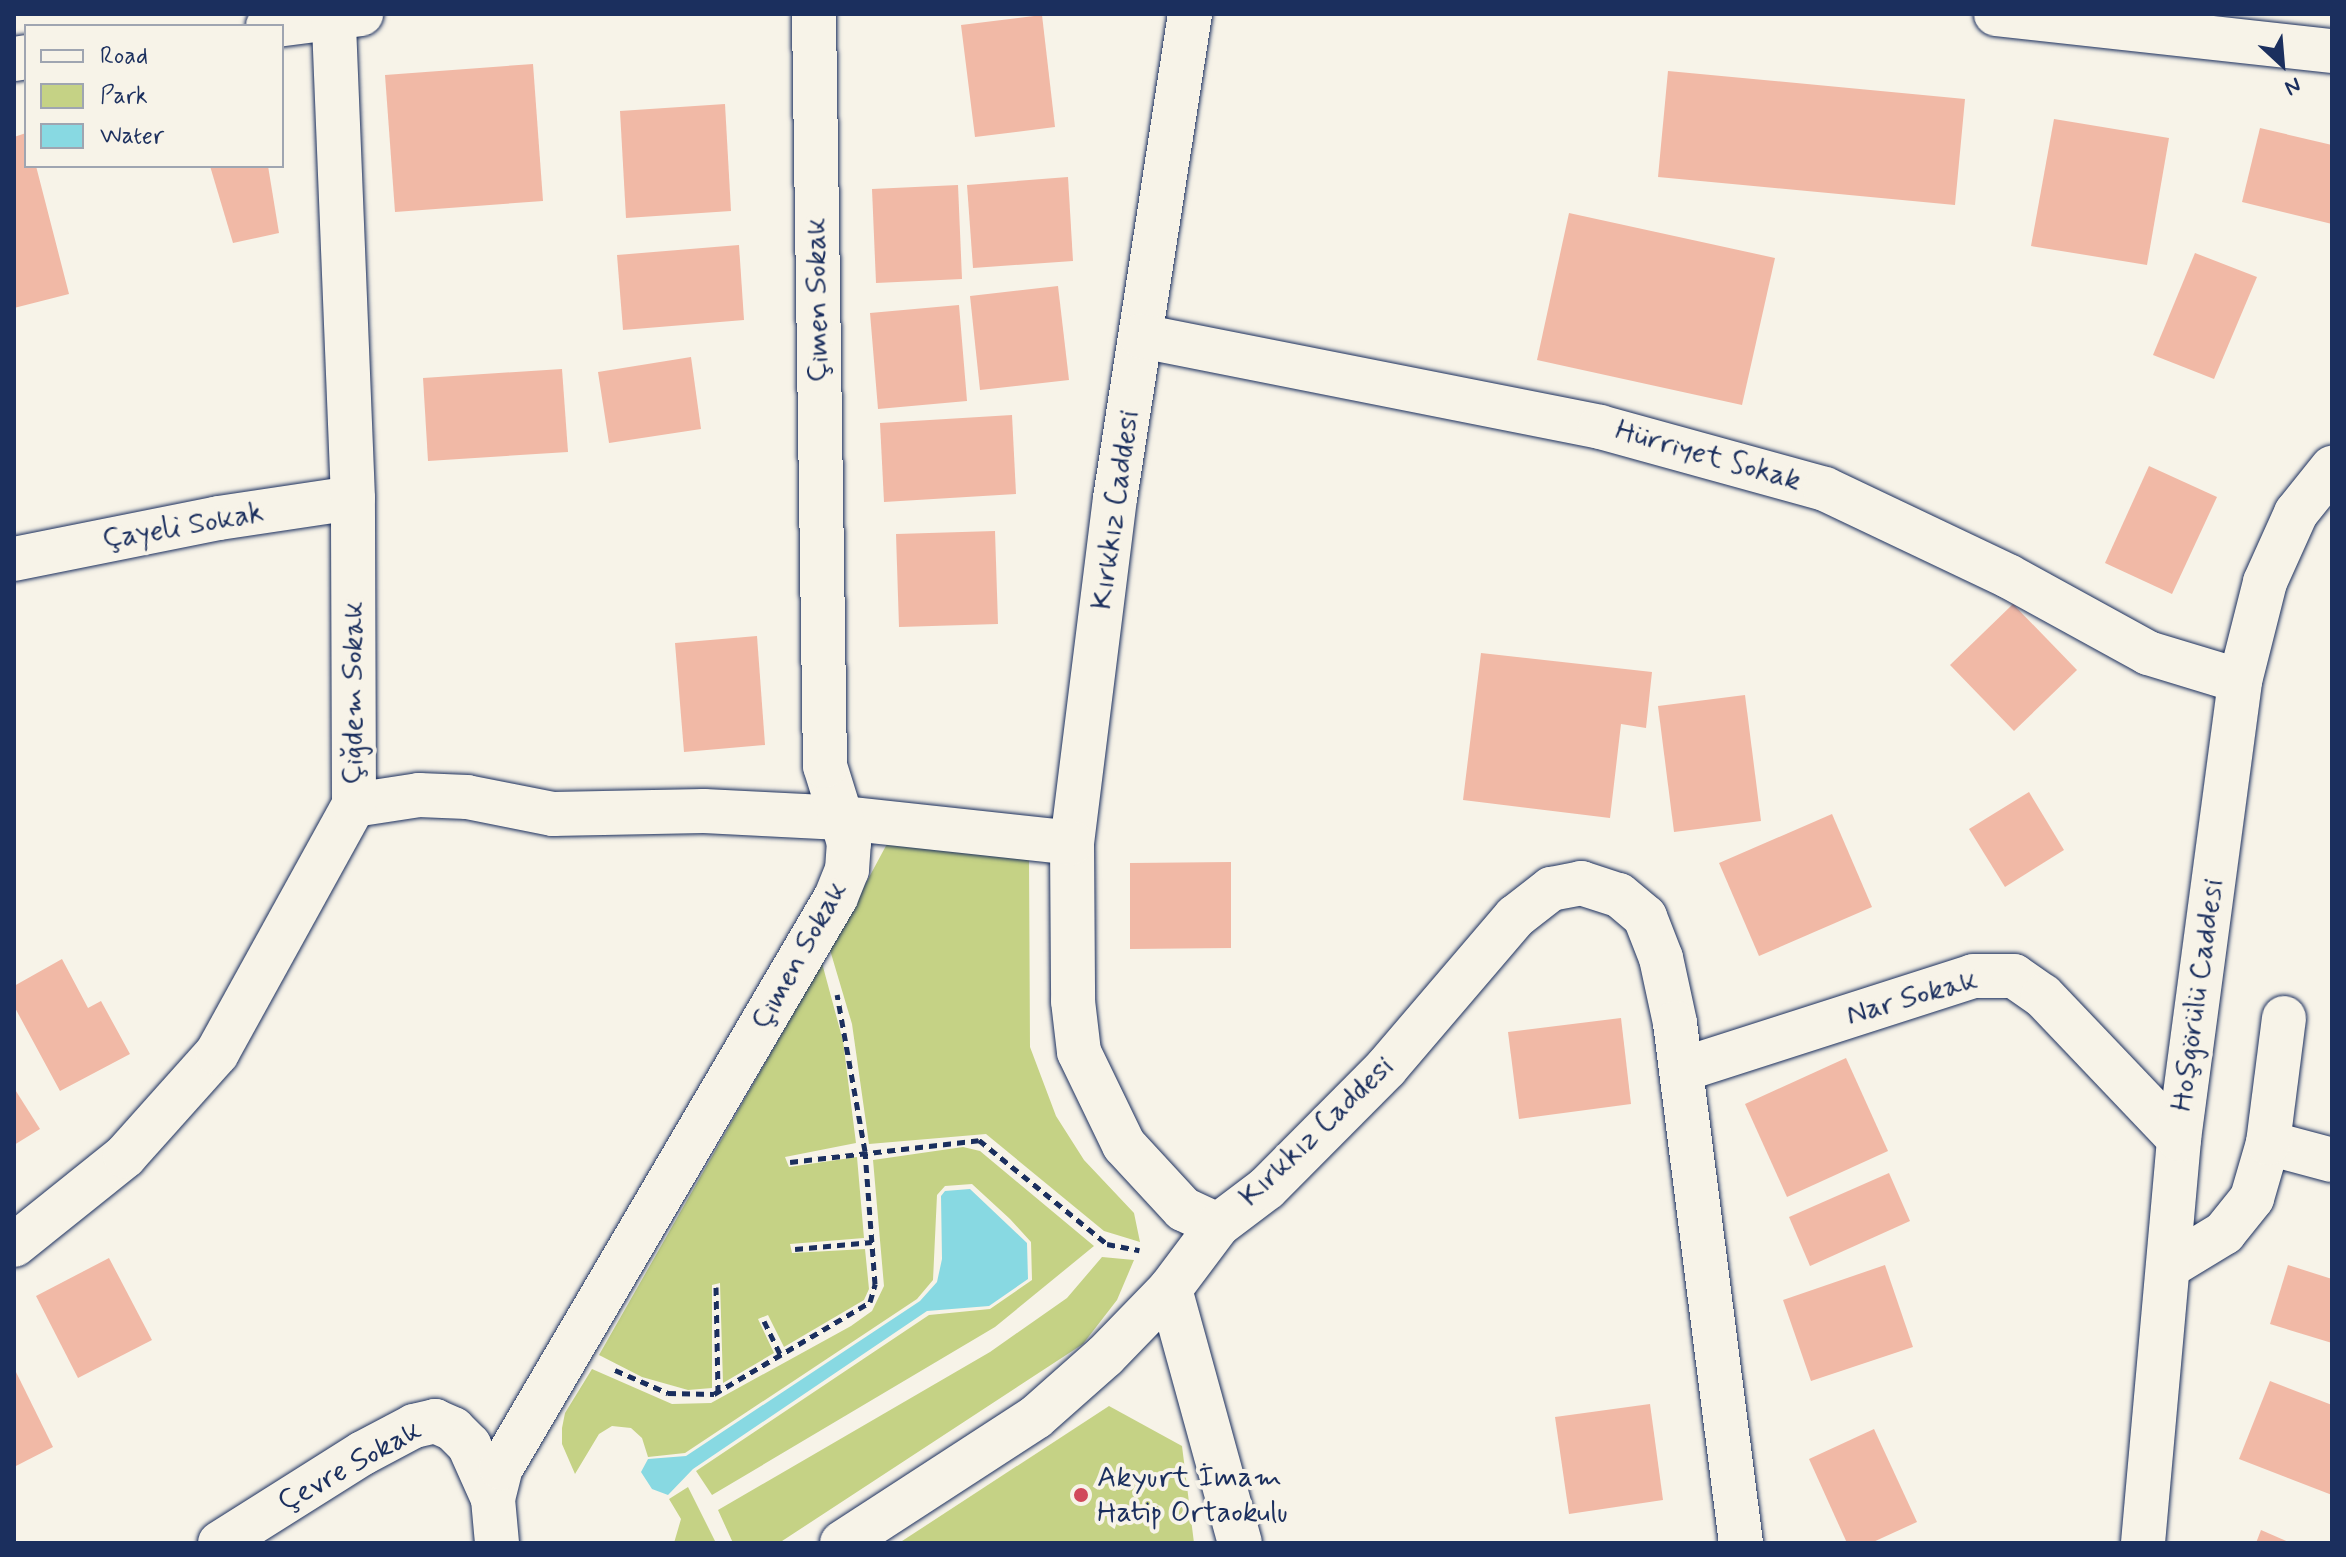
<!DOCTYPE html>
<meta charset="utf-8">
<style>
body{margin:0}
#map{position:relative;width:2346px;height:1557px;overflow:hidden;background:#f7f3e8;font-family:Mynerve,sans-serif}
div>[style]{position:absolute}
.green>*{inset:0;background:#c5d285}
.water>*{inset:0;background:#88d9e2}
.building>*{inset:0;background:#f1b9a6}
.path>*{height:5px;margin-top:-2.5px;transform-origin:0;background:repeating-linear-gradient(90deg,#1b2f5e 0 8px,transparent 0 14px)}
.roads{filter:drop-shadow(0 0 2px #1b2f5e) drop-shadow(0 0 2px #1b2f5e)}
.minor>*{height:44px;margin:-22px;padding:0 22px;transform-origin:22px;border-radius:22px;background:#f7f3e8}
.dots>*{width:22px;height:22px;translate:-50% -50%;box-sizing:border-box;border:4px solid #f7f3e8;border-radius:50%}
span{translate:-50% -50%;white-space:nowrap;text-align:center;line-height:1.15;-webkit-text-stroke:8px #f7f3e8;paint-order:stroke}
.street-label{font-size:30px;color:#1b2f5e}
.poi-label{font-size:30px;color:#1b2f5e}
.left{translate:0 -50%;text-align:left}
.frame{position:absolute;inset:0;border:16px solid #1b2f5e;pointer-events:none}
.legend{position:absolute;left:24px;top:24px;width:260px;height:144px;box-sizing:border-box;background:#f7f3e8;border:2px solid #9fa5b1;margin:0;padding:10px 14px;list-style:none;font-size:24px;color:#1b2f5e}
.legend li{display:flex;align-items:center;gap:16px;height:40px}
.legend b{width:40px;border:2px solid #9fa5b1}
.north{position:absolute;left:2242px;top:24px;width:80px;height:80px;-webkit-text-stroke:6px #f7f3e8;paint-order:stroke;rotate:154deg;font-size:22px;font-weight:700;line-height:32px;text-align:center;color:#1b2f5e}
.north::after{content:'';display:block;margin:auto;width:28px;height:36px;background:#1b2f5e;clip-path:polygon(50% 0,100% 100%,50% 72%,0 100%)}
</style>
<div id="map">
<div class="green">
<div style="clip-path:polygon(888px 842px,1029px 859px,1030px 1047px,1056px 1116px,1084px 1160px,1134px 1213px,1140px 1242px,1104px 1231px,986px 1134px,869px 1144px,852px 1024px,830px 950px)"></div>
<div style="clip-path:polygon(822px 963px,843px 1041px,856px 1143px,785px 1157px,789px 1167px,857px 1157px,864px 1238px,790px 1244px,792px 1253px,865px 1249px,869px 1289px,864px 1300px,784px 1347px,768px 1315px,758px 1319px,774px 1353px,723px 1383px,720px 1283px,712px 1285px,712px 1388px,688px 1390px,642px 1377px,599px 1355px)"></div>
<div style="clip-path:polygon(963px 1147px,980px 1151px,1094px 1246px,995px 1327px,712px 1495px,696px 1471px,929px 1315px,990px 1309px,1032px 1280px,1031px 1242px,1010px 1219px,972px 1184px,945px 1186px,937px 1195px,933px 1280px,917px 1299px,685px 1453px,648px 1457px,642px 1438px,631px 1428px,612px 1426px,599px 1434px,575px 1474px,562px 1444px,562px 1428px,565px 1413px,592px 1369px,672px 1404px,711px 1403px,851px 1326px,872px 1311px,884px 1286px,873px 1160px)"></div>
<div style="clip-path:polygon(1102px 1257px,1134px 1260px,1117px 1300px,1083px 1344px,779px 1543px,733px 1543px,718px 1510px,990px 1352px,1067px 1298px)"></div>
<div style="clip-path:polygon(1109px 1406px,1182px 1446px,1194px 1543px,899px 1543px)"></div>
<div style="clip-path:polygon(688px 1487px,716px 1543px,674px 1543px,681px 1519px,669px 1499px)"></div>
</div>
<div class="water">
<div style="clip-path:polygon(970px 1189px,1027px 1243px,1028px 1279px,989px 1306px,927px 1311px,693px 1469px,668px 1495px,652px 1489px,641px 1472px,648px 1459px,686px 1456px,920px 1301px,937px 1282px,942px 1259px,941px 1196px,945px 1191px)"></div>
</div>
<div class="building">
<div style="clip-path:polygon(1042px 15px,1055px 127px,975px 137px,961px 25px)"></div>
<div style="clip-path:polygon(533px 64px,543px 201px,395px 212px,385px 75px)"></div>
<div style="clip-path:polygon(1668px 71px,1965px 99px,1955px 205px,1658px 177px)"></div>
<div style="clip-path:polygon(725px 104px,731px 211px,626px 218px,620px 111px)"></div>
<div style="clip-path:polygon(2054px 119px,2169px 138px,2147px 265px,2031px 246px)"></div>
<div style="clip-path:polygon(2260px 128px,2332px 145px,2332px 224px,2242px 202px)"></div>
<div style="clip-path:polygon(26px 133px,26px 166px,36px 166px,69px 294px,14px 308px,14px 137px)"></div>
<div style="clip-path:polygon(210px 166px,268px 166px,279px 233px,233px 243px)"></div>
<div style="clip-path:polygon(1068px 177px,1073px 261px,973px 268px,967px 185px)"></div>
<div style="clip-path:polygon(958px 185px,962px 279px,876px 283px,872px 189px)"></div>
<div style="clip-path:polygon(1569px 213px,1775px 258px,1742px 405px,1537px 360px)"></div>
<div style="clip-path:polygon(739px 245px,744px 320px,623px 330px,617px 255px)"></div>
<div style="clip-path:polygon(2195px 253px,2257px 277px,2214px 379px,2153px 355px)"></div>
<div style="clip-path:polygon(1058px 286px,1069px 380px,980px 390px,970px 296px)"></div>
<div style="clip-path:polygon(959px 305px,967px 401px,878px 409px,870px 313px)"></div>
<div style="clip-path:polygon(691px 357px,701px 429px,609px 443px,598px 372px)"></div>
<div style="clip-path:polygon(562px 369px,568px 452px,428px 461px,423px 378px)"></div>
<div style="clip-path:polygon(1012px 415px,1016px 494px,884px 502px,880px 423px)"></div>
<div style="clip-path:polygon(2149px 466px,2217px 497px,2172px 594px,2105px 563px)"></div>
<div style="clip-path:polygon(995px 531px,998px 624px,899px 627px,896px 534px)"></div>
<div style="clip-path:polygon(2013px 604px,2077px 670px,2014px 731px,1950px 665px)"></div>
<div style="clip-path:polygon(757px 636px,765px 745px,684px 752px,675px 643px)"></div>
<div style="clip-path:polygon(1481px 653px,1652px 672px,1646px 728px,1621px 724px,1610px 818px,1463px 800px)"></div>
<div style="clip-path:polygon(1745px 695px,1761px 821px,1674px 832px,1658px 706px)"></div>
<div style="clip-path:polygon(2029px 792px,2064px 850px,2005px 887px,1969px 829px)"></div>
<div style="clip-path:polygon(1832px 814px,1872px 907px,1759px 956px,1719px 863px)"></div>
<div style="clip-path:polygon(1231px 862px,1231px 948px,1130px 949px,1130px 863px)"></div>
<div style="clip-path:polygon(62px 959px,88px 1008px,101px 1001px,130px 1054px,60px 1091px,14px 1006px,14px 986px)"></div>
<div style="clip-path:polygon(1621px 1018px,1631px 1104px,1519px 1119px,1508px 1032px)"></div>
<div style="clip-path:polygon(1846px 1058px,1888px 1151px,1787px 1197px,1745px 1104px)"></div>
<div style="clip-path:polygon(14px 1088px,40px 1129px,14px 1145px)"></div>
<div style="clip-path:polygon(1889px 1173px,1910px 1221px,1810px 1266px,1789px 1217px)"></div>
<div style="clip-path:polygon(109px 1258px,152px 1340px,78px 1378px,36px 1296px)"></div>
<div style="clip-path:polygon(1885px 1265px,1913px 1347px,1811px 1381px,1783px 1300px)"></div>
<div style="clip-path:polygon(2288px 1265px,2332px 1279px,2332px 1343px,2270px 1324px)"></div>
<div style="clip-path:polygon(14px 1368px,53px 1447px,14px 1467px)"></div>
<div style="clip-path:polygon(2270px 1381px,2332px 1405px,2332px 1495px,2239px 1459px)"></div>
<div style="clip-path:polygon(1650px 1404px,1663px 1500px,1569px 1514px,1555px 1417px)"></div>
<div style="clip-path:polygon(1874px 1429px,1917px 1522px,1871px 1543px,1847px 1543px,1809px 1459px)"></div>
<div style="clip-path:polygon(2261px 1530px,2291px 1543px,2256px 1543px)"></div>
</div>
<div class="path">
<div style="left:790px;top:1162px;width:190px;rotate:-6.6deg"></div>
<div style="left:979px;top:1140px;width:165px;rotate:39.1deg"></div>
<div style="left:1107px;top:1244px;width:33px;rotate:11deg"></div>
<div style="left:795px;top:1249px;width:77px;rotate:-5.2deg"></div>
<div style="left:716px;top:1287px;width:105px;rotate:88.9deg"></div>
<div style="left:764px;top:1321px;width:39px;rotate:64deg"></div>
<div style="left:615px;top:1370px;width:58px;rotate:23.5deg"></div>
<div style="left:668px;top:1393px;width:46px;rotate:1.2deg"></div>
<div style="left:714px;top:1394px;width:181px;rotate:-30.5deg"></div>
<div style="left:870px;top:1302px;width:19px;rotate:-74deg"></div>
<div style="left:875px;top:1284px;width:133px;rotate:-94.3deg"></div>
<div style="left:865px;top:1151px;width:159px;rotate:-100.1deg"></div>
</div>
<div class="roads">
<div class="minor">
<div style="left:1190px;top:14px;width:490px;rotate:98.8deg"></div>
<div style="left:1115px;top:498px;width:348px;rotate:97.1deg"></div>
<div style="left:1072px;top:843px;width:158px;rotate:89.6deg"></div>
<div style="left:1073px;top:1001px;width:51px;rotate:83.3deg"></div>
<div style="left:1079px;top:1052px;width:103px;rotate:64.2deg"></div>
<div style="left:1124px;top:1145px;width:87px;rotate:47.3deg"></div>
<div style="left:1183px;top:1209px;width:38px;rotate:25deg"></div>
<div style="left:1996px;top:14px;width:338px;rotate:6.3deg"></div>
<div style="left:268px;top:26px;width:94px;rotate:-7.4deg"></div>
<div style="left:14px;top:59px;width:12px;rotate:-9deg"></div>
<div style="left:1141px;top:336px;width:468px;rotate:11.2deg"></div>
<div style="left:1600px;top:427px;width:233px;rotate:15.4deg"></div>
<div style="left:1825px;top:489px;width:203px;rotate:25.4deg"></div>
<div style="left:2008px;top:576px;width:160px;rotate:28.8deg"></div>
<div style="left:2148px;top:653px;width:96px;rotate:16.9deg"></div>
<div style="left:14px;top:559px;width:209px;rotate:-11.3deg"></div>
<div style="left:219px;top:518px;width:135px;rotate:-8.5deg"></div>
<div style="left:354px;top:805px;width:66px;rotate:-8.7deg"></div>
<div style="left:419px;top:795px;width:48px;rotate:2.4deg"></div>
<div style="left:467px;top:797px;width:88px;rotate:11.2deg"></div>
<div style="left:553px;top:814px;width:151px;rotate:-1.1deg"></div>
<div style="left:704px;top:811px;width:139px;rotate:2.9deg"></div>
<div style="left:843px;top:818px;width:230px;rotate:6.2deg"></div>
<div style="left:1681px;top:1070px;width:307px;rotate:-17.8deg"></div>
<div style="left:1973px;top:976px;width:41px"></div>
<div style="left:2014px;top:976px;width:35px;rotate:35deg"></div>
<div style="left:2043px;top:996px;width:197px;rotate:46.4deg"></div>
<div style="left:2268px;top:1143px;width:66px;rotate:14.9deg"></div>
<div style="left:14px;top:1245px;width:142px;rotate:-38.7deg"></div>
<div style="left:125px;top:1156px;width:138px;rotate:-48.2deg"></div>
<div style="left:217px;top:1053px;width:283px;rotate:-61.1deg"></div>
<div style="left:354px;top:805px;width:307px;rotate:-90.2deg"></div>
<div style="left:353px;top:498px;width:480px;rotate:-92.3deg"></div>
<div style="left:2168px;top:1267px;width:66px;rotate:-31.3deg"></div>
<div style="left:2224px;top:1233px;width:45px;rotate:-51.3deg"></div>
<div style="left:2252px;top:1198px;width:57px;rotate:-73.8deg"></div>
<div style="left:2268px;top:1143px;width:126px;rotate:-82.7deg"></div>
<div style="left:1170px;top:1289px;width:263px;rotate:74.6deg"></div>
<div style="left:220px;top:1543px;width:169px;rotate:-32.2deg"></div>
<div style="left:363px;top:1453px;width:58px;rotate:-27.9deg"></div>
<div style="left:414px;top:1426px;width:22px;rotate:-13deg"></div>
<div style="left:435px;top:1421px;width:20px;rotate:24deg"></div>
<div style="left:453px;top:1429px;width:23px;rotate:45deg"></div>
<div style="left:469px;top:1445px;width:59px;rotate:66deg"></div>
<div style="left:497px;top:1543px;width:44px;rotate:-95.2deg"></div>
<div style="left:493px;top:1499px;width:32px;rotate:-76deg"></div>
<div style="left:501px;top:1468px;width:662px;rotate:-59.6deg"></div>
<div style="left:836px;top:897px;width:29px;rotate:-68deg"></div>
<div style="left:847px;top:870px;width:27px;rotate:-86deg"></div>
<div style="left:849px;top:843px;width:81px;rotate:-107.3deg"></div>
<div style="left:825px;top:766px;width:752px;rotate:-90.84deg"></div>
<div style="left:842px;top:1543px;width:231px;rotate:-33deg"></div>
<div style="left:1036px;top:1417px;width:92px;rotate:-41.5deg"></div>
<div style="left:1105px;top:1356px;width:93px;rotate:-45.9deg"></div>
<div style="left:1170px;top:1289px;width:80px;rotate:-53.1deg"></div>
<div style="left:1218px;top:1225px;width:61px;rotate:-37.1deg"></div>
<div style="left:1267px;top:1188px;width:169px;rotate:-45.2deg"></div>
<div style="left:1386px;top:1068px;width:199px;rotate:-49.5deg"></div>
<div style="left:1515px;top:917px;width:46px;rotate:-37.9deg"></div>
<div style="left:1551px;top:889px;width:31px;rotate:-11deg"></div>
<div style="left:1581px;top:883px;width:40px;rotate:18deg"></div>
<div style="left:1619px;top:895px;width:34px;rotate:40deg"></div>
<div style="left:1645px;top:917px;width:44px;rotate:68.7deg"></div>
<div style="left:1661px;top:958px;width:66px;rotate:77.8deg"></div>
<div style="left:1675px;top:1023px;width:524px;rotate:82.77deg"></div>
<div style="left:2143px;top:1543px;width:406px;rotate:-84.9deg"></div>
<div style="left:2179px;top:1139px;width:462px;rotate:-82.4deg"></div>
<div style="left:2240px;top:681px;width:102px;rotate:-75.8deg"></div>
<div style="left:2265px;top:582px;width:76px;rotate:-65.8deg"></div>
<div style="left:2296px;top:513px;width:58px;rotate:-51.3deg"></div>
</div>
</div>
<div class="dots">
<div style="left:1081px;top:1495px;background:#d1495b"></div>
</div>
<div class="street-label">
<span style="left:818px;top:300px;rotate:-91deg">Çimen Sokak</span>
<span style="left:1708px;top:456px;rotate:16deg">Hürriyet Sokak</span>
<span style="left:1116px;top:510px;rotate:-82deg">Kırkkız Caddesi</span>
<span style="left:183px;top:527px;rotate:-10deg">Çayeli Sokak</span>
<span style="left:354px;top:693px;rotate:-90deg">Çiğdem Sokak</span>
<span style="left:800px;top:956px;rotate:-61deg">Çimen Sokak</span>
<span style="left:2198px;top:995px;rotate:-82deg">Hoşgörülü Caddesi</span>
<span style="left:1912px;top:998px;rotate:-16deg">Nar Sokak</span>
<span style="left:1317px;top:1132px;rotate:-44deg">Kırkkız Caddesi</span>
<span style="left:350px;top:1467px;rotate:-29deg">Çevre Sokak</span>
</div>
<div class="poi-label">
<span class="left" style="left:1097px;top:1495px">Akyurt İmam<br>Hatip Ortaokulu</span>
</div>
<div class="frame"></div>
<ul class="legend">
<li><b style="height:10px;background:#f7f3e8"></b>Road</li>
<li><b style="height:22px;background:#c5d285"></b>Park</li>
<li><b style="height:22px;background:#88d9e2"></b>Water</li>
</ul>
<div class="north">N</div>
</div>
